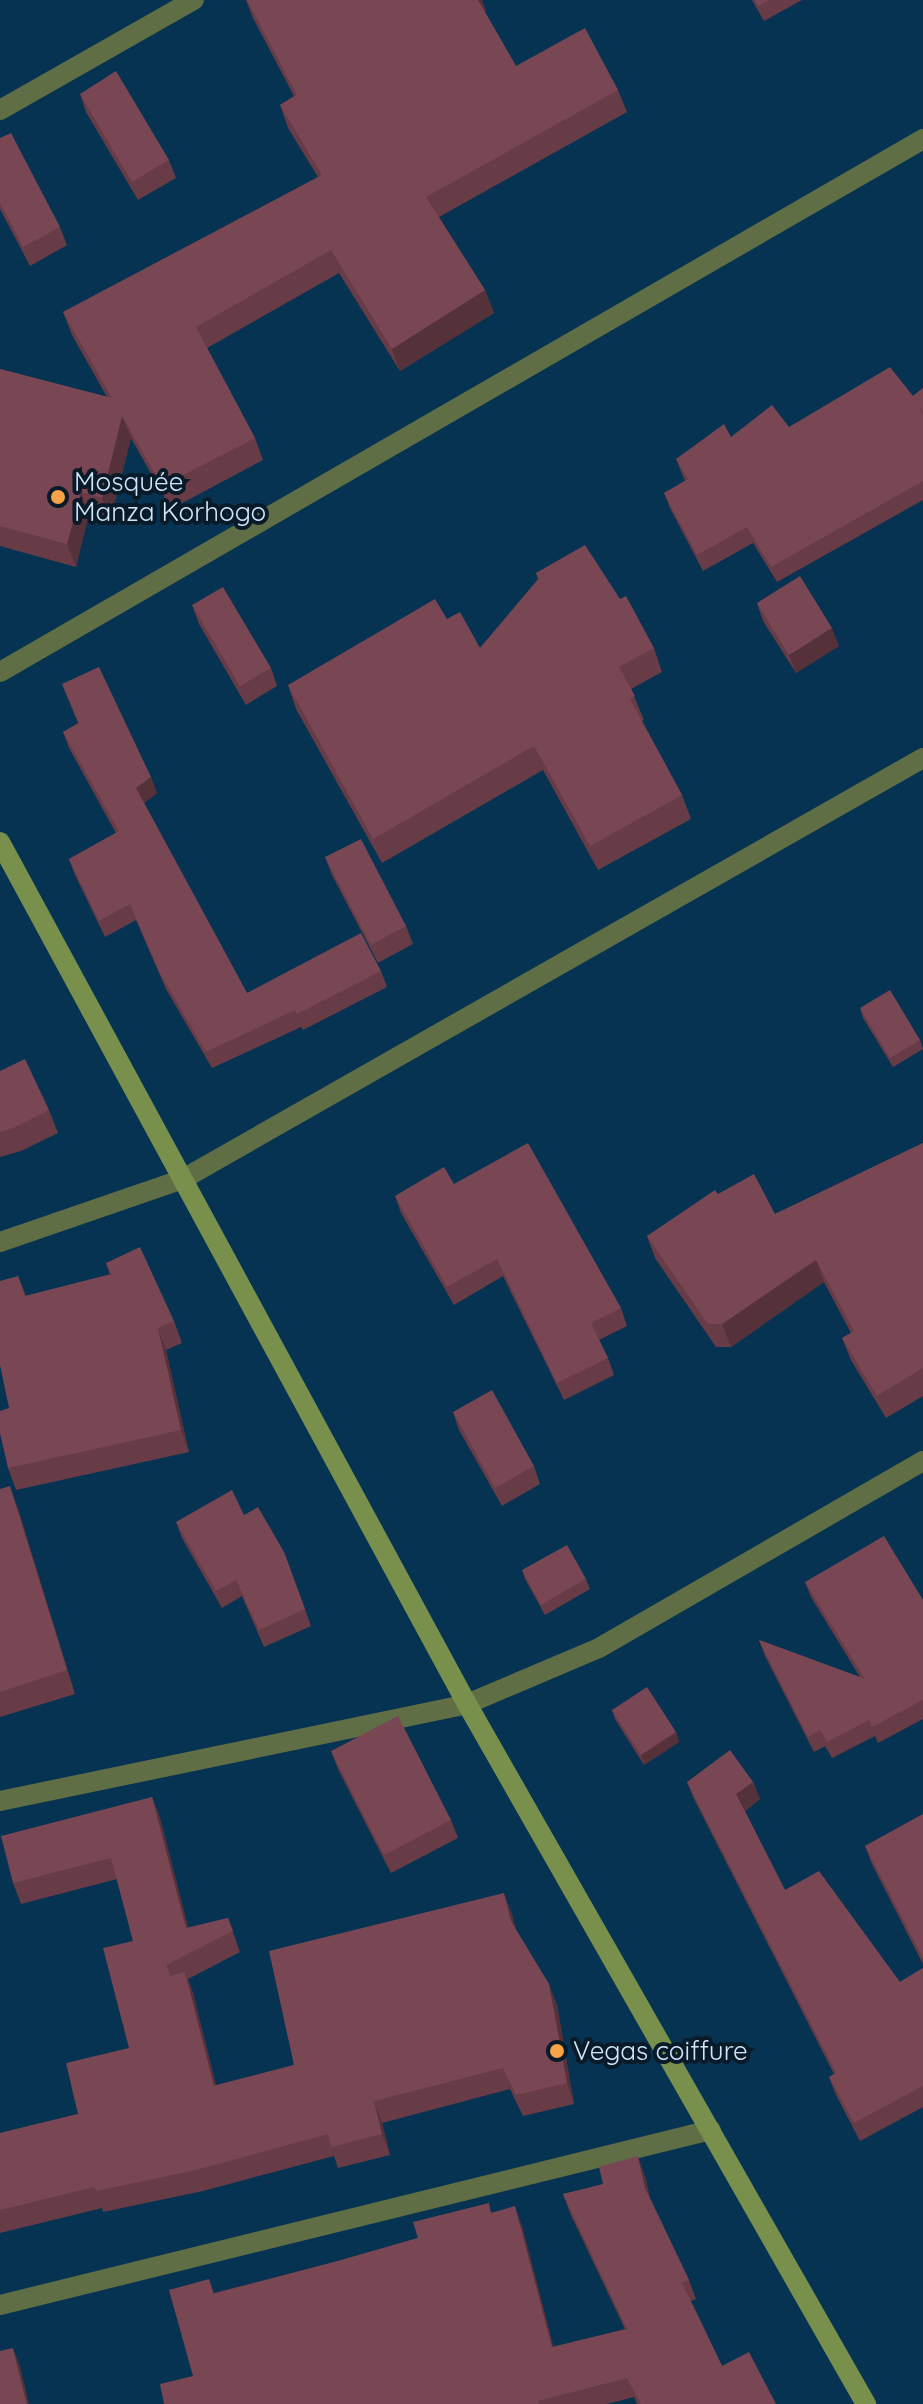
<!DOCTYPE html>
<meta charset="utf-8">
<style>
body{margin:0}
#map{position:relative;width:923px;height:2404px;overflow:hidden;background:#073352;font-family:Quicksand,sans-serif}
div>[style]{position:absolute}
.street>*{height:20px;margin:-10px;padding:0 10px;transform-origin:10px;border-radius:10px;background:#5f6e44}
.secondary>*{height:20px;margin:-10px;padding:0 10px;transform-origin:10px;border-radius:10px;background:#78904b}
.wall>*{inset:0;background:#683c47}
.shaded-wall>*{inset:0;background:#55313a}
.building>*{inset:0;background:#794653}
.dots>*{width:22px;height:22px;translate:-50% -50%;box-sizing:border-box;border:4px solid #091a28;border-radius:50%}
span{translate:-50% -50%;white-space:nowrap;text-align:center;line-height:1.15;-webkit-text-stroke:8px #091a28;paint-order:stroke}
.poi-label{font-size:26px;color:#d0e6fa}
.left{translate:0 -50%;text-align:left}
</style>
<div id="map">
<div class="street">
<div style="left:0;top:110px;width:223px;rotate:-29.6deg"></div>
<div style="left:0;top:672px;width:1066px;rotate:-30deg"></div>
<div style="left:0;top:1242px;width:194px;rotate:-19deg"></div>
<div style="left:183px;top:1179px;width:851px;rotate:-29.64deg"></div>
<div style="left:0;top:1801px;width:477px;rotate:-11.7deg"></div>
<div style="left:467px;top:1704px;width:143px;rotate:-23deg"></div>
<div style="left:599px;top:1648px;width:374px;rotate:-30deg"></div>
<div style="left:0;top:2305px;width:732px;rotate:-13.83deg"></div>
</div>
<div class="secondary">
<div style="left:0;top:842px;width:980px;rotate:61.55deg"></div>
<div style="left:467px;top:1704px;width:806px;rotate:60.32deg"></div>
</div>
<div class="wall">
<div style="clip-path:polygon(246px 0,482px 0,486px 11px,485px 12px,516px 66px,618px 90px,627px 112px,439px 217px,485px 290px,494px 313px,400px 371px,339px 273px,207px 348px,255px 438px,263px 460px,171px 509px,131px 438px,110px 521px,89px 514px,76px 567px,0 546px,0 369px,107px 397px,72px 335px,63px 312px,318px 177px,288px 128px,280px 105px,294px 96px,253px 18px)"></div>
<div style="clip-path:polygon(752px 0,802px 0,764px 21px)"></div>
<div style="clip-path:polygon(80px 94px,169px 160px,176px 178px,138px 200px,86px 112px)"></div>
<div style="clip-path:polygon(0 138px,60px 227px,67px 245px,30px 266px,0 209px)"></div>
<div style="clip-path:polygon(923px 388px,923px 500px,777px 582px,753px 543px,703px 571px,670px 508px,664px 493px,685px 481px,676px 459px,731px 437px,789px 427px,913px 396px)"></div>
<div style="clip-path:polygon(536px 573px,620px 599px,654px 648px,662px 672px,631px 689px,644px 720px,642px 721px,682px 795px,691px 819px,598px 870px,543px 770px,382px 863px,296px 709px,288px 685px,447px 619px,480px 648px,538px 580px)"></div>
<div style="clip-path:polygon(757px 603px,839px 646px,796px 673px,763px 621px)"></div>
<div style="clip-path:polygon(192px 605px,271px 668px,277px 686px,246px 705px,199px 624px)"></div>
<div style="clip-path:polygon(62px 684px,157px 793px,144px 803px,247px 993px,381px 971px,387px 987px,303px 1030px,301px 1027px,212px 1068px,166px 989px,136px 920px,105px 937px,75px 875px,69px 859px,116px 833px,69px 748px,63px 732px,78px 723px)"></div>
<div style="clip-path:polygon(325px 857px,406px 926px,413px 944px,378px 963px,332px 875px)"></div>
<div style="clip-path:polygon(860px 1008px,920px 1040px,923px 1049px,893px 1067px,863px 1018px)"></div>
<div style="clip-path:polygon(0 1071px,49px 1110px,58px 1133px,21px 1151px,0 1157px)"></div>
<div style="clip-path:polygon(923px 1143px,923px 1396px,886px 1418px,851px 1360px,842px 1338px,851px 1333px,824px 1282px,731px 1347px,716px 1347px,655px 1258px,647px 1236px,718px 1194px,775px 1214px)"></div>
<div style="clip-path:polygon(454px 1184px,621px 1308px,627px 1326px,599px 1340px,608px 1358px,614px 1375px,564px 1400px,503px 1276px,454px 1305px,401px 1213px,395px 1196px)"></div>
<div style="clip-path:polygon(106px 1263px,174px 1321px,182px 1343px,166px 1350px,189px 1452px,16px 1490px,8px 1468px,9px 1408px,18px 1276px,26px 1296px,110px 1275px)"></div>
<div style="clip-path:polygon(453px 1412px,534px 1466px,540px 1484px,502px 1506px,459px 1430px)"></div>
<div style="clip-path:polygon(0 1489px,18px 1509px,75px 1694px,0 1717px)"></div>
<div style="clip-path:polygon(244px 1515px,284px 1552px,311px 1626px,264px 1647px,242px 1596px,222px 1608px,182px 1538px,176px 1522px)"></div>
<div style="clip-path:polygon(522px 1570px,586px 1579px,590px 1589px,545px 1615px,525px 1579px)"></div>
<div style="clip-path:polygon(805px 1582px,923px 1600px,923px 1719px,878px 1743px,875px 1736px,832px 1758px,825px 1746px,814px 1752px,765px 1656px,759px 1640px,860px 1677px,811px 1597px)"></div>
<div style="clip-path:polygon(612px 1710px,676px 1732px,679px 1742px,644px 1765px,615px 1719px)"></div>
<div style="clip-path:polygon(331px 1751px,451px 1820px,458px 1838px,391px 1873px,338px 1769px)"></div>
<div style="clip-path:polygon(687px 1782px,753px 1782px,760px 1799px,745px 1811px,785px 1890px,900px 1982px,923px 1968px,923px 2107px,860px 2141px,836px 2095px,829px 2077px,834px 2074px,694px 1799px)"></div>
<div style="clip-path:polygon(152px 1797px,160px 1818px,188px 1928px,228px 1918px,240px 1952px,188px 1979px,193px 1993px,216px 2085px,294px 2065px,512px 1914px,515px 1928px,557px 2005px,574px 2104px,523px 2116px,510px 2089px,382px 2123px,390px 2155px,338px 2168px,334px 2156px,203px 2191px,103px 2212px,102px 2208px,0 2233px,0 2133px,78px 2114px,129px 2048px,133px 1941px,117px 1879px,21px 1904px,13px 1883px)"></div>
<div style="clip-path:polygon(923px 1814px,923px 1964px,872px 1864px,865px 1846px)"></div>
<div style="clip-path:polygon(645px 2176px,650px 2198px,689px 2280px,696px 2299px,691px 2301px,722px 2366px,776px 2404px,637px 2404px,634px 2397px,607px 2404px,164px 2404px,193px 2376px,209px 2279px,214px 2293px,338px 2261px,418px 2238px,492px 2212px,522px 2226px,553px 2347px,625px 2329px,570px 2213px,563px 2194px)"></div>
</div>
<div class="shaded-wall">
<div style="clip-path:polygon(476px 0,482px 0,486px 11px,481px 14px)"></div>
<div style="clip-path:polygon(485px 290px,494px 313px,400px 371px,392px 349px)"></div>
<div style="clip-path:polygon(122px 416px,131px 438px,110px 521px,102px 498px)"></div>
<div style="clip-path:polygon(81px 492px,89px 514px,76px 567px,67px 544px)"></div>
<div style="clip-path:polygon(832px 628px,839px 646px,796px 673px,789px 655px)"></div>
<div style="clip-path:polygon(151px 777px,157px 793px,142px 805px,136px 788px)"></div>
<div style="clip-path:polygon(816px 1260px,824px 1282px,731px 1347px,722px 1324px)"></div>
<div style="clip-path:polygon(158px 1328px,166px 1350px,189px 1452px,181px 1430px)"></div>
<div style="clip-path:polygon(10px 1486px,18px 1509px,75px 1694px,67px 1670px)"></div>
<div style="clip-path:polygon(676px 1732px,679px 1742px,644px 1765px,641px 1755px)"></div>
<div style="clip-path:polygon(753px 1782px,760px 1799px,743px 1812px,736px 1794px)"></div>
<div style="clip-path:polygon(152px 1797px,160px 1818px,194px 1949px,186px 1928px)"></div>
<div style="clip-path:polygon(504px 1893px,512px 1914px,519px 1942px,511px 1921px)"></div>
<div style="clip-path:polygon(185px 1972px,193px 1993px,221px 2107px,214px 2086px)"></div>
<div style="clip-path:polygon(549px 1984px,557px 2005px,574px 2104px,567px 2083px)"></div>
<div style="clip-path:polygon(374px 2101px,382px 2123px,390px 2155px,382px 2134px)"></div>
<div style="clip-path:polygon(638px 2156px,645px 2176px,652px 2207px,645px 2188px)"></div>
<div style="clip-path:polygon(515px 2206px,522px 2226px,559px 2367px,552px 2347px)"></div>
<div style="clip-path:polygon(13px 2348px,20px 2366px,29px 2404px,27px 2404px)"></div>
</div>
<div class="building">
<div style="clip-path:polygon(247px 0,478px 0,516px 66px,585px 28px,618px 90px,426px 197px,485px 290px,392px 349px,331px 250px,196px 327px,255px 438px,162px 486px,122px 416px,102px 498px,81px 492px,67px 544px,0 526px,0 369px,112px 398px,63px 312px,322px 175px,280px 105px,297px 95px)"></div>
<div style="clip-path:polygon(755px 0,769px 0,758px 6px)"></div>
<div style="clip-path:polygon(116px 71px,169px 160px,132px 182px,80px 94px)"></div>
<div style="clip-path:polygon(11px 133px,60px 227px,23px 247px,0 203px,0 138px)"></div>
<div style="clip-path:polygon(890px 367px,913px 396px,923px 388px,923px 412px,918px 405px,923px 415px,923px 481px,771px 567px,747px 527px,697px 555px,664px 493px,688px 479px,676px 459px,724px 424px,731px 437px,772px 405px,789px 427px)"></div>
<div style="clip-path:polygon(585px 545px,620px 599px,626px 596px,654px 648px,619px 667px,635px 696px,630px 699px,682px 795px,590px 846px,534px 746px,373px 839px,288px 685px,435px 599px,447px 619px,460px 612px,480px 648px,539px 578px,536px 573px)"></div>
<div style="clip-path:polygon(800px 576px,832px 628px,789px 655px,757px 603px)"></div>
<div style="clip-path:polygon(223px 587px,271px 668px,240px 686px,192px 605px)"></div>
<div style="clip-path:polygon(99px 667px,151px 777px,136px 788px,247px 993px,361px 933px,381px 971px,297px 1014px,295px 1010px,206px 1052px,160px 973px,130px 904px,99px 921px,69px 859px,119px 831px,63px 732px,79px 723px,62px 684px)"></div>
<div style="clip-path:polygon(361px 839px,406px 926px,371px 945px,325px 857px)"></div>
<div style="clip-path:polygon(890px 990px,920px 1040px,890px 1058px,860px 1008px)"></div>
<div style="clip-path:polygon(25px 1059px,49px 1110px,13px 1128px,0 1132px,0 1071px)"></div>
<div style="clip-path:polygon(528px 1143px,621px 1308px,591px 1323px,608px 1358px,557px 1383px,497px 1259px,447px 1287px,395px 1196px,444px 1167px,454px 1184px)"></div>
<div style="clip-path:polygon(923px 1143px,923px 1368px,877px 1396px,842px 1338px,854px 1331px,816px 1260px,722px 1324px,708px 1324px,647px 1236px,715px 1190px,718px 1194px,754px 1174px,775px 1214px)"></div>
<div style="clip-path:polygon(140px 1247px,174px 1321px,158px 1328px,181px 1430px,8px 1468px,0 1433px,0 1411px,9px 1408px,0 1365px,0 1281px,18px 1276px,25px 1296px,111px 1274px,106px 1263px)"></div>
<div style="clip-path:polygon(492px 1390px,534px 1466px,495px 1488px,453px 1412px)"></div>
<div style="clip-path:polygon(10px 1486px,67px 1670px,0 1692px,0 1489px)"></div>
<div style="clip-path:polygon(232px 1490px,244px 1515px,258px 1507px,284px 1552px,305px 1609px,259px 1630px,236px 1580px,216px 1591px,176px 1522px)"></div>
<div style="clip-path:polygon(884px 1536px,923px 1600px,923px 1700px,872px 1727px,869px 1720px,827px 1742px,820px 1730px,808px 1737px,759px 1640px,865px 1679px,805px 1582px)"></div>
<div style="clip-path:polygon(567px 1545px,586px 1579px,541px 1605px,522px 1570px)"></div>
<div style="clip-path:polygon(647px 1687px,676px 1732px,641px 1755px,612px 1710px)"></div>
<div style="clip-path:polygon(398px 1716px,451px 1820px,384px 1855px,331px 1751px)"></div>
<div style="clip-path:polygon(730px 1750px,753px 1782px,736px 1794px,785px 1890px,819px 1871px,900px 1982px,923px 1968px,923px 2086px,854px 2123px,829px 2077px,836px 2073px,687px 1782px)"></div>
<div style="clip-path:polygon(152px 1797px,186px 1928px,228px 1918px,233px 1931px,166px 1965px,170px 1976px,185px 1972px,214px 2086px,294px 2065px,269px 1951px,504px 1893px,511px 1921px,549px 1984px,567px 2083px,516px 2095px,503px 2068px,374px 2101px,382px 2134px,331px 2147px,328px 2134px,196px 2170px,96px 2191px,94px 2187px,0 2210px,0 2133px,78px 2114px,66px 2063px,129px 2048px,103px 1948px,133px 1941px,111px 1858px,13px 1883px,1px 1836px)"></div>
<div style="clip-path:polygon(923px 1814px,923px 1958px,865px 1846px)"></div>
<div style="clip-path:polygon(638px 2156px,645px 2188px,689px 2280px,682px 2283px,722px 2366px,749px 2352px,776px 2404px,641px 2404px,627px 2378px,538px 2401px,539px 2404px,164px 2404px,160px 2384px,193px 2376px,169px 2290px,209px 2279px,213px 2294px,338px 2261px,418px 2238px,413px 2222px,489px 2203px,491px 2213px,515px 2206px,552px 2347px,627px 2329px,563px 2194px,603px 2184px,599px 2167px)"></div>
<div style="clip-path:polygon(13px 2348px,27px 2404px,0 2404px,0 2351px)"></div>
</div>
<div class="dots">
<div style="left:58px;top:497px;background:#f6a247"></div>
<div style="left:557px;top:2051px;background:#f6a247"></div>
</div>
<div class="poi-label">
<span class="left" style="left:74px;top:497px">Mosquée<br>Manza Korhogo</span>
<span class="left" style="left:573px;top:2051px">Vegas coiffure</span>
</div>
</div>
